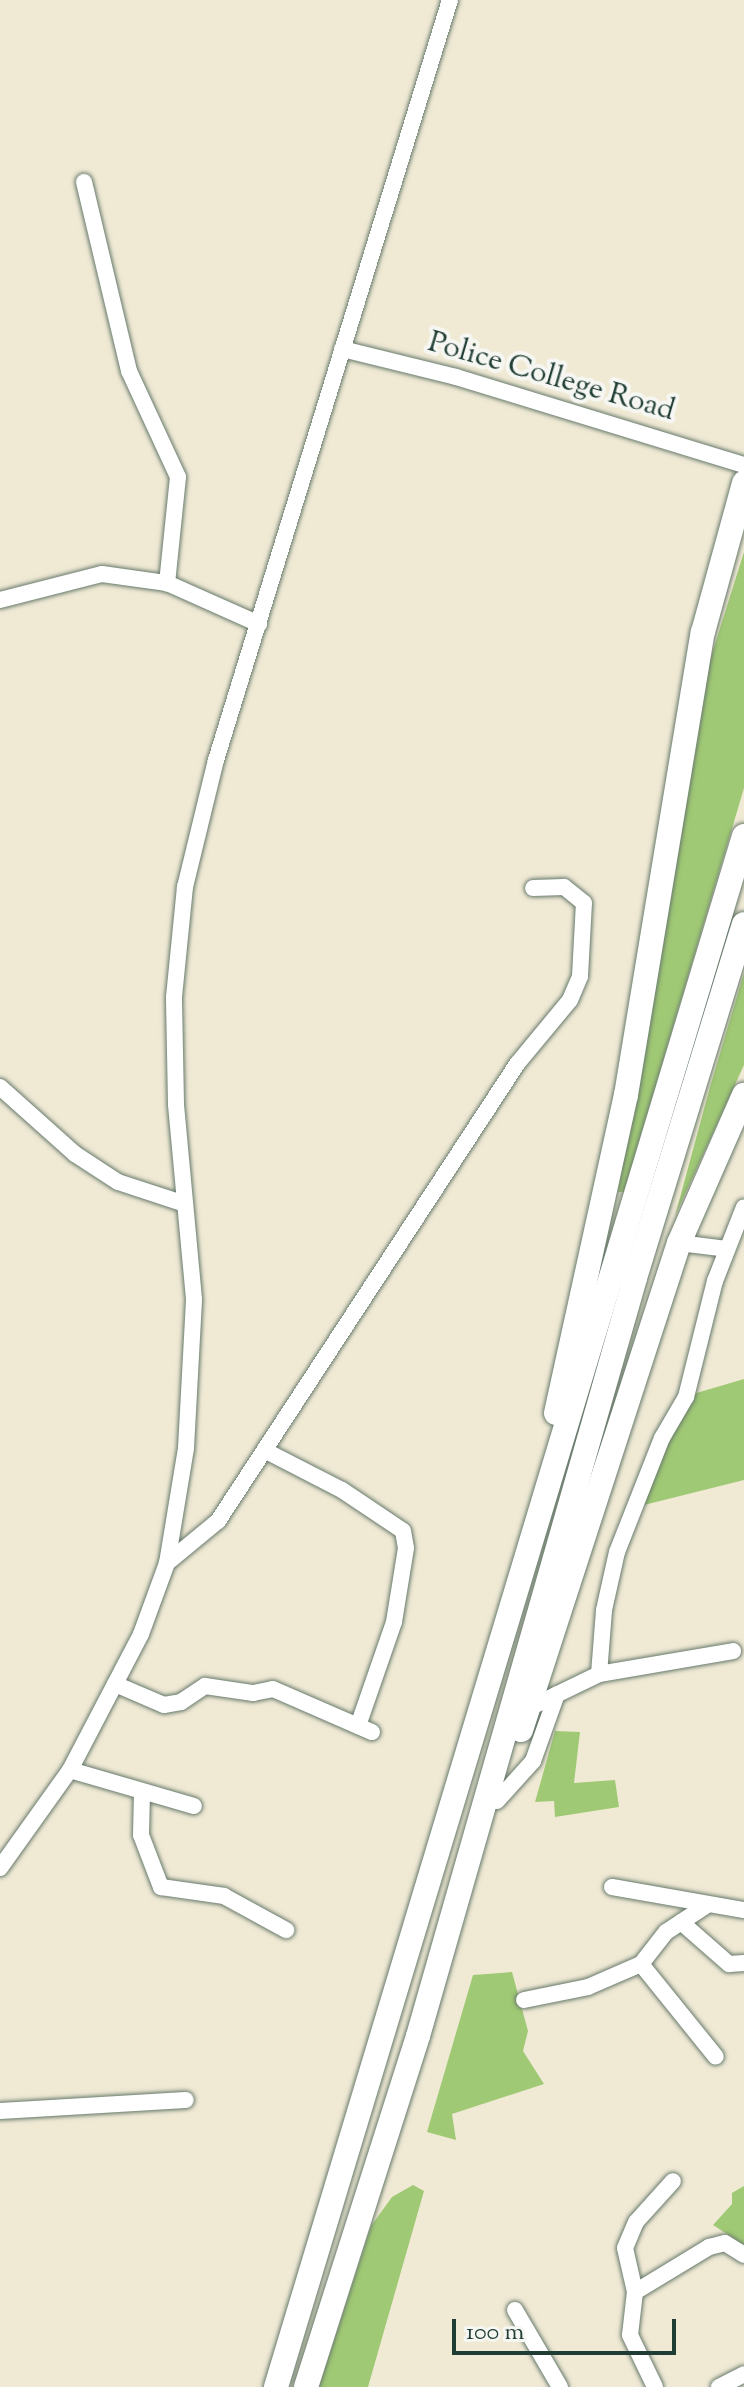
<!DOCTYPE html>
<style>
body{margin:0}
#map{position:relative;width:744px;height:2387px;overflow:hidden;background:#f0ead5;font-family:"Sorts Mill Goudy",serif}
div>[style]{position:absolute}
.green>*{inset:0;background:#a0c975}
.roads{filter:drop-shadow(0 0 2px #687a6c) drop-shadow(0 0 2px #687a6c)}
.minor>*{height:16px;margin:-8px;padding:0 8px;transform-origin:8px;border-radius:8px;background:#fff}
.highway>*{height:24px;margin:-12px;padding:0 12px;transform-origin:12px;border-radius:12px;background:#fff}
span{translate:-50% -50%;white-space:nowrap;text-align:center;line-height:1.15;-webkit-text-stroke:8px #f6f6f2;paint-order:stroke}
.street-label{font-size:30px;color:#1f3d34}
.scale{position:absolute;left:452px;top:2319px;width:224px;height:36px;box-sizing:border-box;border:4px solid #1f3d34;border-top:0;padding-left:10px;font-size:24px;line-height:28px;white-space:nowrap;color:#1f3d34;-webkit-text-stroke:6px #f6f6f2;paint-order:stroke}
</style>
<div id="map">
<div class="green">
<div style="clip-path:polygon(744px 552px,744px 788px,624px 1192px,618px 1192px,710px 660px)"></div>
<div style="clip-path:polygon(744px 973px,744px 1065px,675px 1216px,710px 1087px)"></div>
<div style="clip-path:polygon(744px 1379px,744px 1480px,640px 1506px,652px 1470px,693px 1394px)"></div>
<div style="clip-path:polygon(555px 1731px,580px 1732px,574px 1783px,615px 1780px,619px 1807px,555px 1817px,554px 1801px,535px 1802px)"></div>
<div style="clip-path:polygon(512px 1972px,528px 2031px,523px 2051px,544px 2084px,452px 2114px,456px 2140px,427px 2132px,473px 1975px)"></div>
<div style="clip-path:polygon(413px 2185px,424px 2191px,368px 2387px,319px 2387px,371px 2226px,392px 2197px)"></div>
<div style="clip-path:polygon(744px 2186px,744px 2245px,713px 2225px,732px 2204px,732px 2193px)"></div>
</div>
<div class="roads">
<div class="minor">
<div style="left:84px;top:182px;width:194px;rotate:76.6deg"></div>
<div style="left:129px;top:371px;width:117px;rotate:65.2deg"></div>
<div style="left:178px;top:477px;width:107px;rotate:95.9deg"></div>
<div style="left:342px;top:349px;width:117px;rotate:13.8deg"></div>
<div style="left:456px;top:377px;width:301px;rotate:17deg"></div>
<div style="left:0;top:600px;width:105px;rotate:-14.3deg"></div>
<div style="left:102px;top:574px;width:66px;rotate:7.9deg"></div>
<div style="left:167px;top:583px;width:101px;rotate:24deg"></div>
<div style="left:0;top:1087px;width:101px;rotate:41.8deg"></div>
<div style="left:75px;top:1154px;width:51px;rotate:33.1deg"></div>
<div style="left:118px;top:1182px;width:67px;rotate:18.2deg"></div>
<div style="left:679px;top:1243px;width:48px;rotate:7.1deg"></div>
<div style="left:266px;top:1451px;width:85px;rotate:27.2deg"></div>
<div style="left:342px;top:1490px;width:73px;rotate:33.9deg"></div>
<div style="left:403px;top:1531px;width:17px;rotate:80deg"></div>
<div style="left:406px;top:1548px;width:75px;rotate:99.2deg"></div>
<div style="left:394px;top:1622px;width:110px;rotate:109.1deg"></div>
<div style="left:167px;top:1563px;width:66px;rotate:-39.5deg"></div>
<div style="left:218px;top:1521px;width:546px;rotate:-56.8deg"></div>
<div style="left:517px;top:1064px;width:83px;rotate:-50.4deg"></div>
<div style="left:570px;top:1000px;width:26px;rotate:-67deg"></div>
<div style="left:580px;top:976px;width:73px;rotate:-86.9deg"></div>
<div style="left:584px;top:903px;width:26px;rotate:-141deg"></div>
<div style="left:564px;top:887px;width:31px;rotate:178deg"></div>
<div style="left:599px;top:1674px;width:64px;rotate:-85.5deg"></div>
<div style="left:604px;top:1610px;width:59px;rotate:-77.4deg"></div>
<div style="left:617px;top:1552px;width:123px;rotate:-68.5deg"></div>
<div style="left:662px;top:1438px;width:48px;rotate:-59.7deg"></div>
<div style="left:686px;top:1397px;width:120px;rotate:-76deg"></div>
<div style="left:715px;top:1281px;width:79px;rotate:-68.6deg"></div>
<div style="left:115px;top:1684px;width:53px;rotate:23.2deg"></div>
<div style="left:164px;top:1705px;width:17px;rotate:-10deg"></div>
<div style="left:181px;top:1702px;width:29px;rotate:-34deg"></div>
<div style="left:205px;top:1686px;width:49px;rotate:8.3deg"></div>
<div style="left:253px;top:1693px;width:20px;rotate:-11deg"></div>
<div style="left:273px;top:1689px;width:108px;rotate:23.5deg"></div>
<div style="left:529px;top:1708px;width:78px;rotate:-25.9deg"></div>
<div style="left:599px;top:1674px;width:136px;rotate:-9.7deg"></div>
<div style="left:70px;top:1770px;width:129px;rotate:16.2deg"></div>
<div style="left:142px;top:1793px;width:42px;rotate:91.4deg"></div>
<div style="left:141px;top:1835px;width:56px;rotate:69deg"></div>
<div style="left:161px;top:1887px;width:64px;rotate:8.1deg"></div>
<div style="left:224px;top:1896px;width:71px;rotate:28.7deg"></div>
<div style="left:497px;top:1801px;width:54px;rotate:-48deg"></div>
<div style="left:533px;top:1761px;width:71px;rotate:-70.3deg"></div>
<div style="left:0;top:1868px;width:120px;rotate:-54.5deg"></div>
<div style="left:70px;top:1770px;width:153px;rotate:-62.4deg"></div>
<div style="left:141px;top:1634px;width:76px;rotate:-69.9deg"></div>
<div style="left:167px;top:1563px;width:117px;rotate:-80.6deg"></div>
<div style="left:186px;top:1448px;width:149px;rotate:-86.9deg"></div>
<div style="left:194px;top:1299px;width:196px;rotate:-95.3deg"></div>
<div style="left:176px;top:1104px;width:107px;rotate:-91.1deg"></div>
<div style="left:174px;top:997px;width:111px;rotate:-84.3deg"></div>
<div style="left:185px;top:887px;width:131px;rotate:-76.3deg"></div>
<div style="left:216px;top:760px;width:795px;rotate:-72.89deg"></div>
<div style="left:612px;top:1887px;width:134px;rotate:9.9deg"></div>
<div style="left:707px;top:1905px;width:49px;rotate:146.6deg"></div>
<div style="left:666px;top:1932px;width:41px;rotate:128deg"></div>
<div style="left:641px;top:1964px;width:119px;rotate:51.1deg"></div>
<div style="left:681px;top:1922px;width:64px;rotate:41.2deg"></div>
<div style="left:729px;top:1964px;width:15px;rotate:-4deg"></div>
<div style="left:524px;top:2000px;width:65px;rotate:-11.5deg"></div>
<div style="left:588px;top:1987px;width:58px;rotate:-23.5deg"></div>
<div style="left:0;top:2111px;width:186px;rotate:-3.4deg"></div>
<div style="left:635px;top:2292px;width:87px;rotate:-31.3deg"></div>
<div style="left:709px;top:2247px;width:16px;rotate:-14deg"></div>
<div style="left:725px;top:2243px;width:22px;rotate:32deg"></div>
<div style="left:515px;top:2310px;width:89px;rotate:59.7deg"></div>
<div style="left:655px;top:2387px;width:58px;rotate:-115.7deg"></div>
<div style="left:630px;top:2335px;width:43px;rotate:-83.4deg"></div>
<div style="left:635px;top:2292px;width:45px;rotate:-102.8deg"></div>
<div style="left:625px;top:2248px;width:28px;rotate:-67deg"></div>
<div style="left:636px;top:2222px;width:55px;rotate:-47.9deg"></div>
<div style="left:719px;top:2387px;width:28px;rotate:-27deg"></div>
</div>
<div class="highway">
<div style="left:556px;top:1413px;width:326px;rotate:-77.6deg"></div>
<div style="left:626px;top:1095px;width:469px;rotate:-80.6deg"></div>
<div style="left:703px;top:632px;width:155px;rotate:-74.6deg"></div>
<div style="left:521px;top:1730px;width:512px;rotate:-72.03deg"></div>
<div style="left:679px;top:1243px;width:162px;rotate:-66.3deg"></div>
<div style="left:276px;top:2387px;width:1620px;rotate:-73.21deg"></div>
<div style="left:306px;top:2387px;width:368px;rotate:-72.3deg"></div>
<div style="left:418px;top:2036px;width:788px;rotate:-74.02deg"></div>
<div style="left:635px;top:1278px;width:370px;rotate:-72.9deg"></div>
</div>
</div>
<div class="street-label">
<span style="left:551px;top:378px;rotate:16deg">Police College Road</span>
</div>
<div class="scale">100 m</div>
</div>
